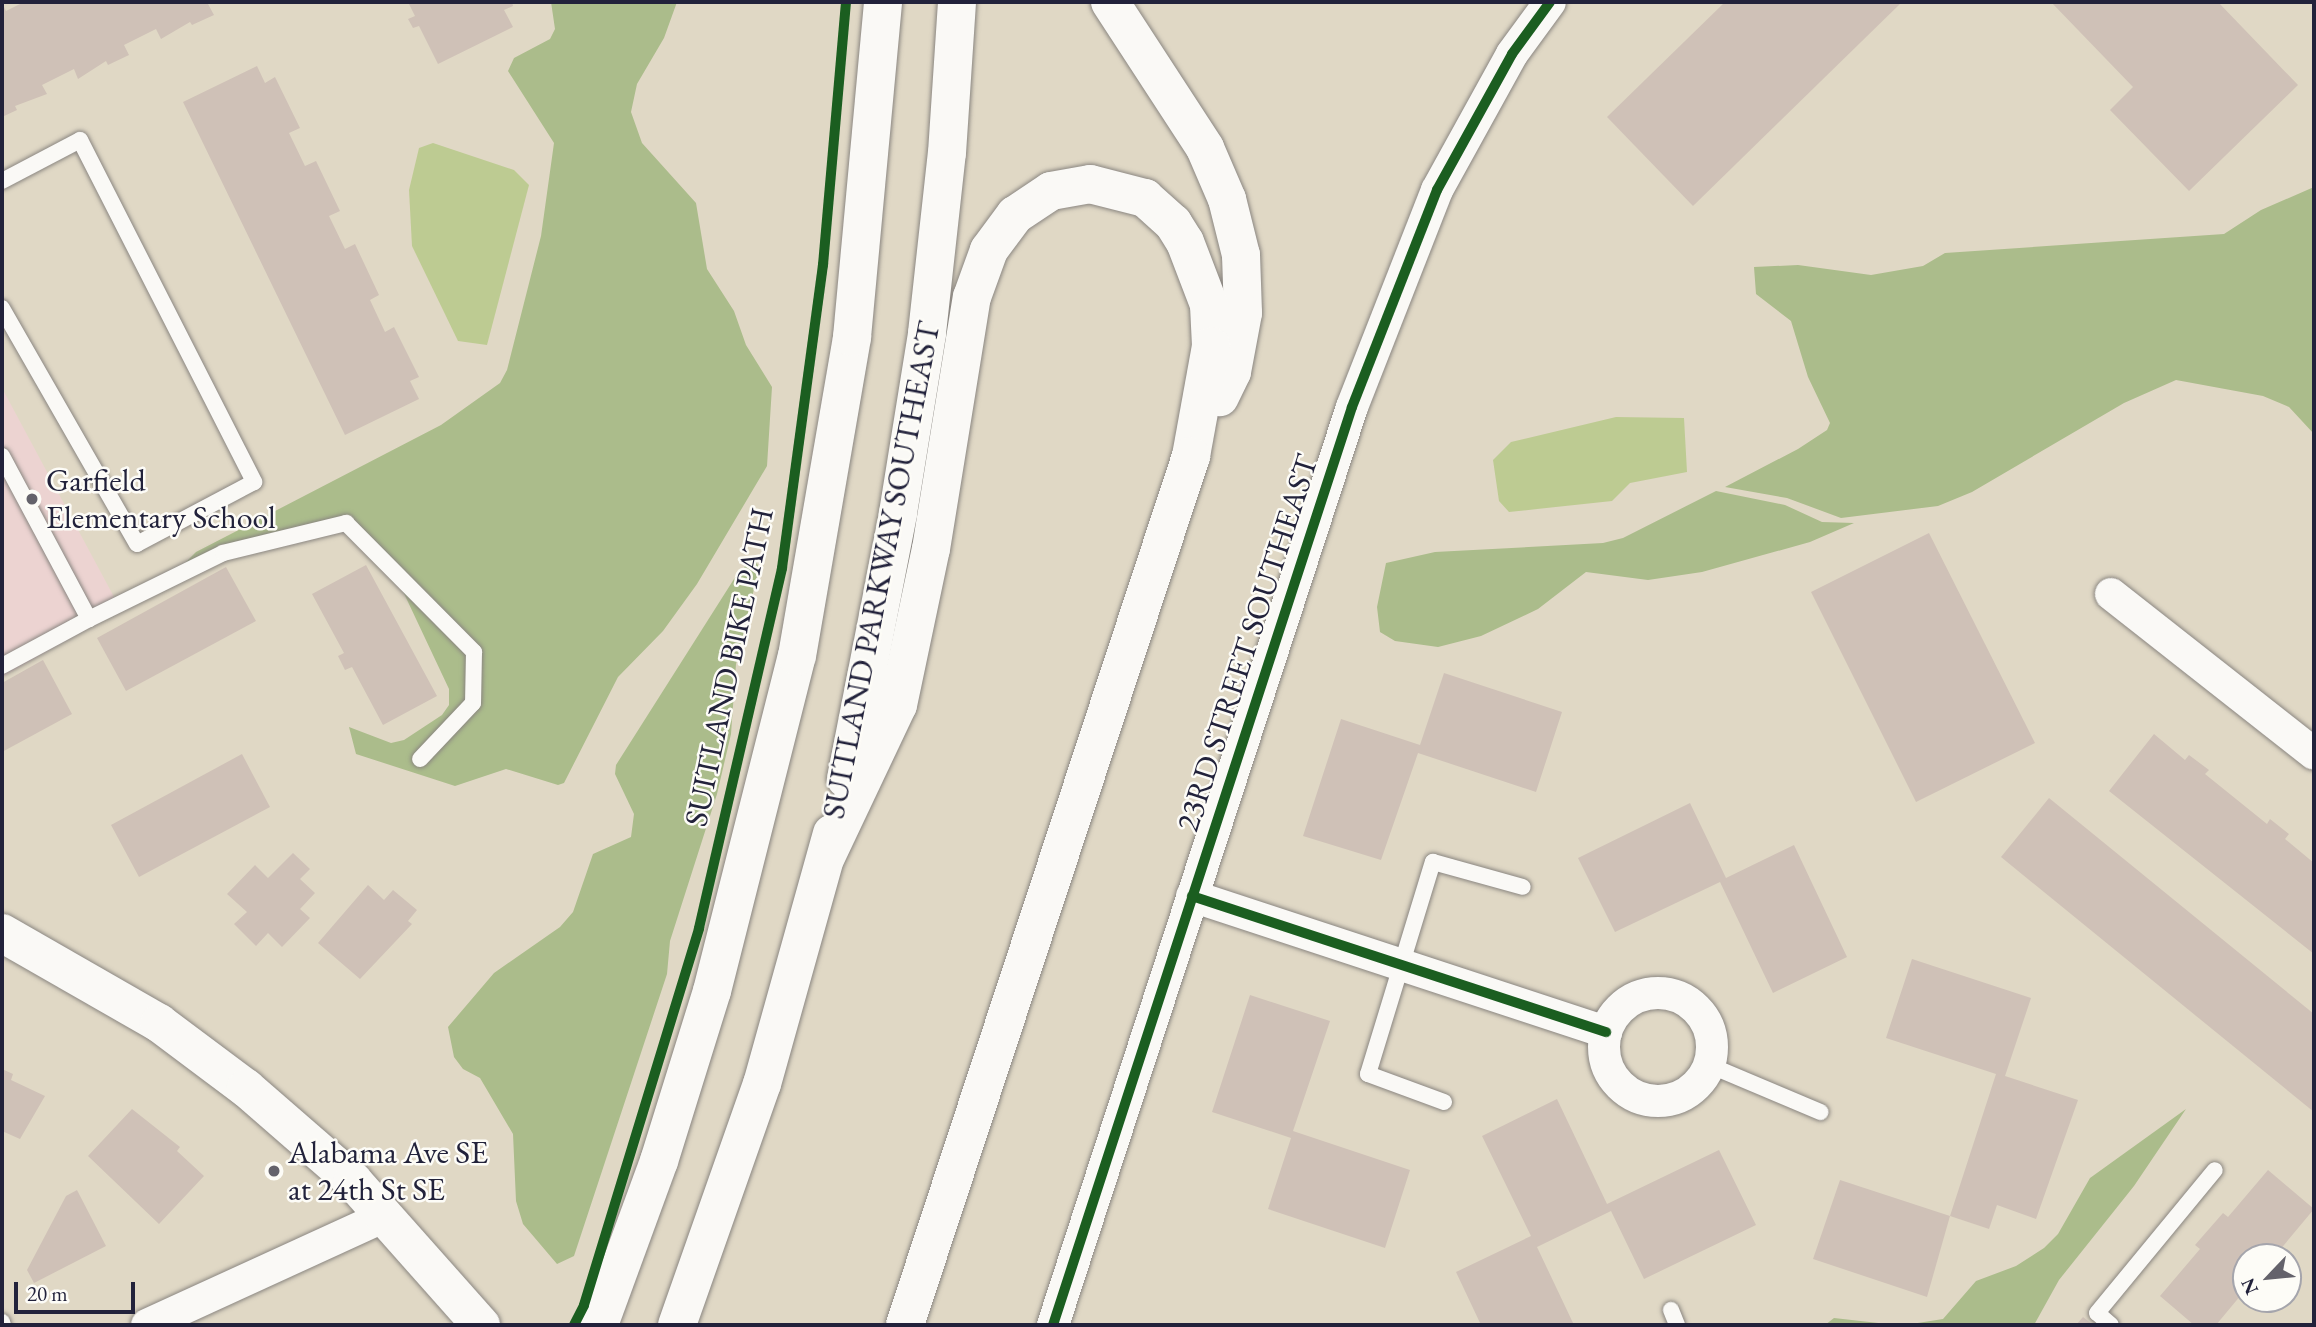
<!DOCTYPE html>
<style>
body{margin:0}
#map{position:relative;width:2316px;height:1327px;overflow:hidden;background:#e0d8c5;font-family:"EB Garamond",serif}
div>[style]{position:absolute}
.built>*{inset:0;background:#ecd3d1}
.green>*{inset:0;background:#bdcb92}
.forest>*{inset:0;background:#abbc8b}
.building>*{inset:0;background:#cfc1b7}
.roads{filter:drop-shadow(0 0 2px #8a8681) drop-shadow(0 0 2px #8a8681)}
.lane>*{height:16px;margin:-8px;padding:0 8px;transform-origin:8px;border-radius:8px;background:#faf9f6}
.street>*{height:32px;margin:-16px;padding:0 16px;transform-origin:16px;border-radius:16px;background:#faf9f6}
.street>.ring{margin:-16px;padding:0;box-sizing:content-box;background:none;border:32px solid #faf9f6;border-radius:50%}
.secondary>*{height:38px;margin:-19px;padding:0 19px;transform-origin:19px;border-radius:19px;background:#faf9f6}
.highway>*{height:38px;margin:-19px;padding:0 19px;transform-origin:19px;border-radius:19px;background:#faf9f6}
.cycleway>*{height:10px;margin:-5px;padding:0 5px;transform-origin:5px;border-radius:5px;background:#1b5e20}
.dots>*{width:19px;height:19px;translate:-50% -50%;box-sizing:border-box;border:4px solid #fdfcf7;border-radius:50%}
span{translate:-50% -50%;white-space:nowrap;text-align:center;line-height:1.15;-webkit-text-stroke:5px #fdfcf7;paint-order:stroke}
.poi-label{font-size:32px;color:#22223b}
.left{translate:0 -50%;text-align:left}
.street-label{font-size:32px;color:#22223b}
.frame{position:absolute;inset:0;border:4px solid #22223b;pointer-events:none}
.north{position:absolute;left:2232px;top:1243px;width:70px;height:70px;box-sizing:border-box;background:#fdfcf7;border:2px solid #a5a5ac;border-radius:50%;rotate:244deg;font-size:19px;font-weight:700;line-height:28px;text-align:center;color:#22223b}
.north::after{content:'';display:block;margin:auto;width:24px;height:32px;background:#64626b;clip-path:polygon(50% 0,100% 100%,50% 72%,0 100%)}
.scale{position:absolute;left:14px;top:1282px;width:121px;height:32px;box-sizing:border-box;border:4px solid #22223b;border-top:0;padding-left:9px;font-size:21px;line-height:24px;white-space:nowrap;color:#22223b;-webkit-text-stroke:5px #fdfcf7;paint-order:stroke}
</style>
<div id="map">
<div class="built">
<div style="clip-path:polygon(2px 388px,121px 610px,2px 677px)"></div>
</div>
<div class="green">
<div style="clip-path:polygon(433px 143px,514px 170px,529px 185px,487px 345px,458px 341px,412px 246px,409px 190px,419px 148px)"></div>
<div style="clip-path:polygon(1616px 417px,1684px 418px,1687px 472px,1630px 483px,1612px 501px,1509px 512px,1499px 501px,1493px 460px,1511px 442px)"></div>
</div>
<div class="forest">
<div style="clip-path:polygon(551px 2px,677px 2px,664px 38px,637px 84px,631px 112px,642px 143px,696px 203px,707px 269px,734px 311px,746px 345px,772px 387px,767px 466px,697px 584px,663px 631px,618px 677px,564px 783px,558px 785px,506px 769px,455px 786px,356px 754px,349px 727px,391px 743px,404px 740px,442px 715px,449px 705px,449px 689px,392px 568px,350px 530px,270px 545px,222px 544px,178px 570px,196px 552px,441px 425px,500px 383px,507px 370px,541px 236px,554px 143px,508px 71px,514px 58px,550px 39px,555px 29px)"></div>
<div style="clip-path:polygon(2314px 187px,2314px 434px,2289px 407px,2263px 396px,2176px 380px,2124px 403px,1972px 492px,1938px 506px,1841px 518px,1787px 498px,1725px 487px,1798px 449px,1827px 430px,1830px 423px,1808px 377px,1791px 321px,1756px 294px,1754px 267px,1798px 265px,1871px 275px,1923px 266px,1945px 253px,2224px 234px,2261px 210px)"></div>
<div style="clip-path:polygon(1716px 491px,1785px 505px,1822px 522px,1854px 523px,1810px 542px,1702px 572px,1648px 580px,1586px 572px,1538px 609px,1481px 636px,1438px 647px,1395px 641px,1380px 632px,1377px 607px,1386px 563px,1435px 552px,1603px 543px,1623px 538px)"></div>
<div style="clip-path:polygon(754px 556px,759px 568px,736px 664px,731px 734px,717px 794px,670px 941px,667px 974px,574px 1256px,557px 1264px,523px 1224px,516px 1201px,513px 1134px,480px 1078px,463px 1069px,454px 1057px,448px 1027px,494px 973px,560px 927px,573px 912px,593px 854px,631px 837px,634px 814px,615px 774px,616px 765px,734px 579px)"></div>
<div style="clip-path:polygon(2186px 1109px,2134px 1186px,2059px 1280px,2034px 1325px,1905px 1325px,1943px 1319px,1976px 1281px,2016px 1266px,2044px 1248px,2058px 1234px,2090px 1178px)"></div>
<div style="clip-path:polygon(1834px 1318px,1896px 1325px,1825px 1325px)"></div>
</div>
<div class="building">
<div style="clip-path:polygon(24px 2px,213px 2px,208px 4px,214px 15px,192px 25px,190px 22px,161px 39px,156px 29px,124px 45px,129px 55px,108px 65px,106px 61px,78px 79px,74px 69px,42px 85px,47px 94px,15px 106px,17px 110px,2px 117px,2px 3px,6px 11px)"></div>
<div style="clip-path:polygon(408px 2px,512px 2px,513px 6px,504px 10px,513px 27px,438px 64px,419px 26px,413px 28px,408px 19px,415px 16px)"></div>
<div style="clip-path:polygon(1725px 2px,1902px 2px,1693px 206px,1607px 117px)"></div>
<div style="clip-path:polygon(2051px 2px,2218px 2px,2298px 85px,2189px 191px,2110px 110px,2133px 87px)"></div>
<div style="clip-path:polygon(257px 66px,265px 83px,275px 77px,300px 128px,289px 133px,305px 166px,316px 161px,340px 211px,329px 216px,345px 249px,355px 244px,379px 295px,370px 300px,385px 332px,394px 327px,419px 377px,410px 381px,419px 399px,345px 435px,183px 102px)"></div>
<div style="clip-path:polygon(1929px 533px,2035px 743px,1916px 802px,1811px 592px)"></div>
<div style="clip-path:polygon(366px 565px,437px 696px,383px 725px,352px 667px,345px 670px,338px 656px,344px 653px,312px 594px)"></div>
<div style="clip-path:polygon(226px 567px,256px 621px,126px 691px,97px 638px)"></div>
<div style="clip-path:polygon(43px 660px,72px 714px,2px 752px,2px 683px)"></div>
<div style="clip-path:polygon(1444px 673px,1562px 712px,1536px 792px,1418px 753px,1381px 860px,1303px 836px,1341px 719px,1420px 745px)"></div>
<div style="clip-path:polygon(2154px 734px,2185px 760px,2189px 755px,2209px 770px,2205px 774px,2267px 824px,2270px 819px,2289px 834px,2285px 839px,2314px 863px,2314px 954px,2109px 791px)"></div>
<div style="clip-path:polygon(242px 754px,270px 807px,139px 877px,111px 825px)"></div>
<div style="clip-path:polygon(2049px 798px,2314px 1014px,2314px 1112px,2001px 857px)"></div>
<div style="clip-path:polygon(1690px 803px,1726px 878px,1794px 845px,1847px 957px,1773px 993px,1720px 882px,1615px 932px,1578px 858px)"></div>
<div style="clip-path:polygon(293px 853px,310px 869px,300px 879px,315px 893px,300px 909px,310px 918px,282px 947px,268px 933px,256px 946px,234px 924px,247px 912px,227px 894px,255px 865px,268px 878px)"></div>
<div style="clip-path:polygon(368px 885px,384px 900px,393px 890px,417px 910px,408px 921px,412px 924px,360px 979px,318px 943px)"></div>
<div style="clip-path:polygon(1912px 959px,2031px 998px,2005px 1076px,2078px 1100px,2036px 1219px,1997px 1205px,1989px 1229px,1950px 1216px,1996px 1074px,1886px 1038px)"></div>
<div style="clip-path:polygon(1250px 995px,1330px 1021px,1293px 1131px,1410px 1170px,1385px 1248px,1268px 1209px,1291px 1138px,1212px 1112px)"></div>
<div style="clip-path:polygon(2px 1069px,13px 1074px,11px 1080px,45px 1096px,20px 1139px,2px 1131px)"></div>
<div style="clip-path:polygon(1557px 1099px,1607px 1204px,1719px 1150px,1756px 1225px,1644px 1279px,1611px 1211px,1537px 1247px,1574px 1325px,1481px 1325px,1456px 1272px,1531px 1236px,1482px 1136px)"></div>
<div style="clip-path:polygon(132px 1109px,180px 1147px,177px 1151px,204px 1176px,159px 1224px,88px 1156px)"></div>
<div style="clip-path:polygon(2268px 1170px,2314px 1209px,2274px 1257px,2246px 1257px,2246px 1289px,2216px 1325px,2194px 1325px,2160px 1296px,2200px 1249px,2195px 1245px,2223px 1213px,2228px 1217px)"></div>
<div style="clip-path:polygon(1840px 1180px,1950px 1216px,1927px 1297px,1813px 1259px)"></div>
<div style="clip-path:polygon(77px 1190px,106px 1246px,34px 1283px,27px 1270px,66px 1196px)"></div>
<div style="clip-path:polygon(2083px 1317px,2093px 1325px,2076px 1325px)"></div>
</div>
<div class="roads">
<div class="lane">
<div style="left:2px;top:181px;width:88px;rotate:-27.7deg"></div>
<div style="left:80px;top:140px;width:384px;rotate:63deg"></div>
<div style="left:254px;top:482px;width:132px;rotate:152.1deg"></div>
<div style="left:137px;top:544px;width:272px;rotate:-119.8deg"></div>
<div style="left:2px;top:456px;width:185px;rotate:61.9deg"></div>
<div style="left:89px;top:619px;width:99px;rotate:151.6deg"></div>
<div style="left:89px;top:619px;width:149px;rotate:-26.2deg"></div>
<div style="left:223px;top:553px;width:127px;rotate:-13.7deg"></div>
<div style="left:346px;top:523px;width:182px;rotate:45.2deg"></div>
<div style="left:474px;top:652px;width:51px;rotate:91.1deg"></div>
<div style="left:473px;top:703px;width:77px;rotate:133.4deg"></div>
<div style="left:1709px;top:1065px;width:121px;rotate:22.9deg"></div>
<div style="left:1444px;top:1102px;width:81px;rotate:-159.8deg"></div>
<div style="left:1368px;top:1074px;width:222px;rotate:-73deg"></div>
<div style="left:1433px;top:862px;width:93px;rotate:15.5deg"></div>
<div style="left:1671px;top:1310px;width:16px;rotate:68deg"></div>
<div style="left:2px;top:1322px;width:3px;rotate:72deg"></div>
<div style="left:2111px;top:1325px;width:18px;rotate:-139deg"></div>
<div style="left:2097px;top:1313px;width:185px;rotate:-50.5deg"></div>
</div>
<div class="street">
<div style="left:2111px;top:594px;width:258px;rotate:38.2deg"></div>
<div style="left:1192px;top:896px;width:436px;rotate:18.2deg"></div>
<div class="ring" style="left:1604px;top:993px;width:76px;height:76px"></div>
<div style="left:147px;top:1325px;width:262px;rotate:-24.6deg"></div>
<div style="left:1053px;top:1325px;width:965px;rotate:-71.96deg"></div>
<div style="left:1352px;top:407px;width:233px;rotate:-68.6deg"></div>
<div style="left:1437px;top:190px;width:155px;rotate:-61.1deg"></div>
<div style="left:1512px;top:54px;width:64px;rotate:-53.8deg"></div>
</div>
<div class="secondary">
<div style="left:2px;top:933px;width:181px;rotate:29.8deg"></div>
<div style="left:159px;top:1023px;width:109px;rotate:36.8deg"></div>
<div style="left:246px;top:1088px;width:142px;rotate:41deg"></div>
<div style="left:353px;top:1181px;width:193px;rotate:48.4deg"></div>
</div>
<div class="highway">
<div style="left:1110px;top:2px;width:174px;rotate:56.9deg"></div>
<div style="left:1205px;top:148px;width:56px;rotate:66.7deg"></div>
<div style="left:1227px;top:199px;width:58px;rotate:76deg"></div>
<div style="left:1241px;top:255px;width:58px;rotate:88deg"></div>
<div style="left:1243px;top:313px;width:60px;rotate:100.6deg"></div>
<div style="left:1232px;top:372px;width:28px;rotate:116deg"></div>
<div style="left:846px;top:779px;width:271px;rotate:-78.9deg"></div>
<div style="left:898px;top:513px;width:182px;rotate:-80.8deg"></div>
<div style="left:927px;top:333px;width:181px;rotate:-83.7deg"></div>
<div style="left:947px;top:153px;width:151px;rotate:-86.2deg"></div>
<div style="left:826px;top:857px;width:168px;rotate:-64.7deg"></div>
<div style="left:898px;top:705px;width:159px;rotate:-78.1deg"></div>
<div style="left:931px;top:549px;width:255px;rotate:-80.8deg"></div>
<div style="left:972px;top:297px;width:50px;rotate:-70.1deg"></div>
<div style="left:989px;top:250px;width:44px;rotate:-53.4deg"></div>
<div style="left:1015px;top:215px;width:43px;rotate:-33.7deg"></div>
<div style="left:1051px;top:191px;width:40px;rotate:-10deg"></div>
<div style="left:1090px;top:184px;width:57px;rotate:14.3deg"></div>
<div style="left:1145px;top:198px;width:38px;rotate:42deg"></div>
<div style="left:1173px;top:223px;width:22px;rotate:58deg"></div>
<div style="left:1185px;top:242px;width:67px;rotate:69.1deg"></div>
<div style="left:1209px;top:305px;width:41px;rotate:87.2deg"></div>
<div style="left:1211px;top:346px;width:112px;rotate:100.3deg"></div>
<div style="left:1191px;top:456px;width:915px;rotate:108.22deg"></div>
<div style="left:599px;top:1325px;width:175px;rotate:-69.9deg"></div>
<div style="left:659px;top:1161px;width:178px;rotate:-72.7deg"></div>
<div style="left:712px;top:991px;width:346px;rotate:-75.8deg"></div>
<div style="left:797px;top:656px;width:324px;rotate:-80.2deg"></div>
<div style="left:852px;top:337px;width:336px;rotate:-84.7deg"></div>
<div style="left:677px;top:1325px;width:256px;rotate:-70.6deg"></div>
<div style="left:762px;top:1084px;width:260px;rotate:-74.4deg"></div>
</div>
</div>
<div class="cycleway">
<div style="left:1192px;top:896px;width:436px;rotate:18.2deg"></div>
<div style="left:574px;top:1325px;width:22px;rotate:-63deg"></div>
<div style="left:584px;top:1305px;width:394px;rotate:-73deg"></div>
<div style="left:699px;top:928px;width:369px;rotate:-77deg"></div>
<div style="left:782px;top:568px;width:306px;rotate:-82.3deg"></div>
<div style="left:823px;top:265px;width:264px;rotate:-85deg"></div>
<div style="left:1053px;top:1325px;width:965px;rotate:-71.96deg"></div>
<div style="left:1352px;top:407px;width:233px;rotate:-68.6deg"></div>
<div style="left:1437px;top:190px;width:155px;rotate:-61.1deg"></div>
<div style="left:1512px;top:54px;width:64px;rotate:-53.8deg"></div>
</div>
<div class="dots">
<div style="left:32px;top:499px;background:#64626b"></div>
<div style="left:274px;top:1171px;background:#64626b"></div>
</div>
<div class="poi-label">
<span class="left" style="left:46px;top:499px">Garfield<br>Elementary School</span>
<span class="left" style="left:288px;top:1171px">Alabama Ave SE<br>at 24th St SE</span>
</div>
<div class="street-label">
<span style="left:881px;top:570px;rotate:-79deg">SUITLAND PARKWAY SOUTHEAST</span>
<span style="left:1247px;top:643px;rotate:-72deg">23RD STREET SOUTHEAST</span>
<span style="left:729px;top:667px;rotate:-78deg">SUITLAND BIKE PATH</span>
</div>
<div class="frame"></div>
<div class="north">N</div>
<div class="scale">20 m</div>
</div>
